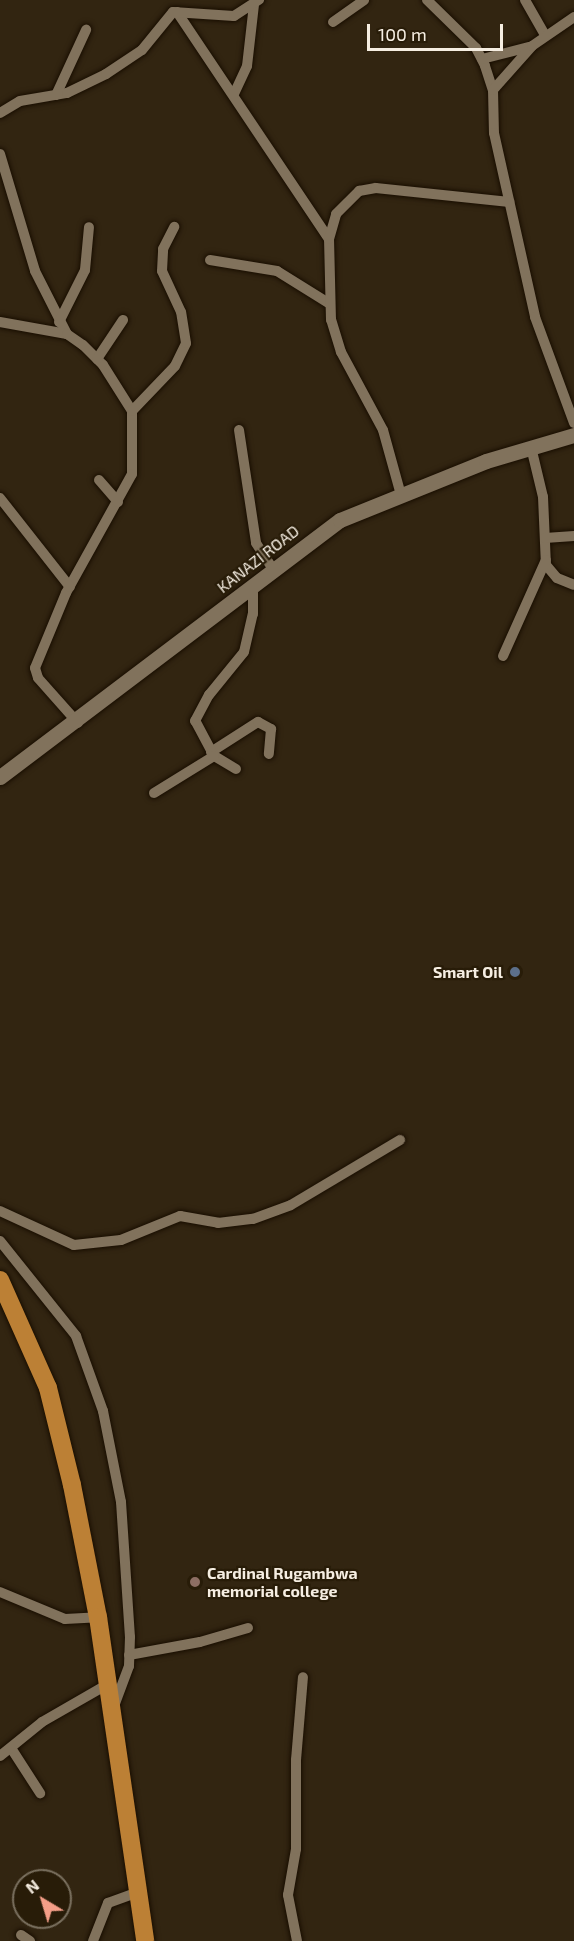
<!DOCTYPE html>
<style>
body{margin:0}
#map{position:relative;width:574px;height:1941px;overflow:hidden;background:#322511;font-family:"Exo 2",sans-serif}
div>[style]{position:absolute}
.roads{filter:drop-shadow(0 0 2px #190e00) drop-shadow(0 0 2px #190e00)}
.minor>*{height:10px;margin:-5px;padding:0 5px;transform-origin:5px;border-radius:5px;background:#81725c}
.secondary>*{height:15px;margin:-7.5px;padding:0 7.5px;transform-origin:7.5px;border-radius:7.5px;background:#81725c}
.trunk>*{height:18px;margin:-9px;padding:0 9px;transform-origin:9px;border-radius:9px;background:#bc8035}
.dots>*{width:16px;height:16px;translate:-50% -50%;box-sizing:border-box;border:3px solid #281c08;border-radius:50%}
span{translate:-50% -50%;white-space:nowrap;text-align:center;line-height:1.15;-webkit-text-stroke:4.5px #281c08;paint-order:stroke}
.street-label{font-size:16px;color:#f6eee2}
.poi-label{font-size:16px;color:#f6eee2;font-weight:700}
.right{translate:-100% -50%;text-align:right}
.left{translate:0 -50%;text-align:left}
.north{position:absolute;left:12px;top:1869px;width:60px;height:60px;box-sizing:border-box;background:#281c08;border:2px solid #7a705f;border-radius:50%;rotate:322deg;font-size:16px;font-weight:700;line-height:24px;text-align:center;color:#f6eee2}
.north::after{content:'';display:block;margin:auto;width:21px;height:27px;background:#f49e88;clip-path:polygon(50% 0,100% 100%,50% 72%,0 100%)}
.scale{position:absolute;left:367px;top:24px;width:136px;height:27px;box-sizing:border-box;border:3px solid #f6eee2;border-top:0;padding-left:8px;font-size:18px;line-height:21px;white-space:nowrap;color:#f6eee2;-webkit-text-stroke:4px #281c08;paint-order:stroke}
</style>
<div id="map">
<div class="roads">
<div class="minor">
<div style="left:427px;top:0;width:69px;rotate:44.4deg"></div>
<div style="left:476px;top:48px;width:20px;rotate:63deg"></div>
<div style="left:485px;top:66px;width:25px;rotate:72deg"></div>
<div style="left:493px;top:90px;width:43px;rotate:88.7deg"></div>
<div style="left:494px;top:133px;width:189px;rotate:77.4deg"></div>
<div style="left:535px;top:317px;width:113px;rotate:69.8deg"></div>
<div style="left:525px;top:0;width:40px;rotate:60.3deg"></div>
<div style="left:177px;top:12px;width:273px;rotate:56.2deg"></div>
<div style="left:333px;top:22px;width:38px;rotate:-35deg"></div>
<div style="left:482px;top:59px;width:49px;rotate:-14.3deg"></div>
<div style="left:493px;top:90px;width:59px;rotate:-48.4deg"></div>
<div style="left:532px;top:46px;width:51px;rotate:-34.6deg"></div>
<div style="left:234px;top:94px;width:31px;rotate:-65deg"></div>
<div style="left:247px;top:66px;width:61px;rotate:-83.5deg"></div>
<div style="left:56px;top:95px;width:72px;rotate:-65.2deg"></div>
<div style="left:0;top:113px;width:23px;rotate:-31deg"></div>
<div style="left:20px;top:101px;width:48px;rotate:-9.7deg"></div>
<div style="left:67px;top:93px;width:43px;rotate:-26deg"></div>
<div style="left:106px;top:74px;width:43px;rotate:-33.7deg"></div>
<div style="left:142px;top:50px;width:49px;rotate:-50.8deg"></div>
<div style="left:173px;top:12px;width:61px;rotate:3.8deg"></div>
<div style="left:234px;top:16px;width:30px;rotate:-33deg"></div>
<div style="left:0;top:154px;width:122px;rotate:73.3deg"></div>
<div style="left:35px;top:271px;width:71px;rotate:63.1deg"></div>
<div style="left:210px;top:260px;width:68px;rotate:9.3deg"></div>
<div style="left:277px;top:271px;width:62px;rotate:31.9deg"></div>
<div style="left:0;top:322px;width:68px;rotate:10.2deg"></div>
<div style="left:67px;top:334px;width:19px;rotate:35deg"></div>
<div style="left:83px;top:345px;width:28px;rotate:45deg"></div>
<div style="left:103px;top:365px;width:54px;rotate:57.8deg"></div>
<div style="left:132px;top:411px;width:63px;rotate:90deg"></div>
<div style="left:132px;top:474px;width:136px;rotate:119deg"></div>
<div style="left:66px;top:593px;width:81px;rotate:112.5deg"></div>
<div style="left:35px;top:668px;width:10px;rotate:73deg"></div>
<div style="left:38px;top:678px;width:60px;rotate:48.4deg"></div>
<div style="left:59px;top:322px;width:58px;rotate:-63.4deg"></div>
<div style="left:85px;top:270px;width:43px;rotate:-84.7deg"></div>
<div style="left:97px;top:359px;width:47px;rotate:-56.3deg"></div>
<div style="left:132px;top:411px;width:62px;rotate:-46.3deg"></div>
<div style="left:175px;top:366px;width:25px;rotate:-64deg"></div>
<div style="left:186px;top:343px;width:31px;rotate:-99deg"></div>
<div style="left:181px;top:312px;width:45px;rotate:-114.9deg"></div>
<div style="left:162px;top:271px;width:22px;rotate:-87deg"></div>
<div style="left:163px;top:249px;width:25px;rotate:-63deg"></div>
<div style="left:239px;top:430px;width:114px;rotate:81.4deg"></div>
<div style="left:256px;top:543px;width:33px;rotate:57deg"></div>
<div style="left:531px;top:447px;width:51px;rotate:76.5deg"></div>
<div style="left:543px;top:497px;width:68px;rotate:87.5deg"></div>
<div style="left:546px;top:565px;width:17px;rotate:50deg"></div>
<div style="left:557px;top:578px;width:18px;rotate:22deg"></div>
<div style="left:99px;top:480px;width:29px;rotate:49deg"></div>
<div style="left:401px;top:495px;width:67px;rotate:-105.5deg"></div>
<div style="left:383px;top:430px;width:89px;rotate:-118.3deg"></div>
<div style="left:341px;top:352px;width:34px;rotate:-107deg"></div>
<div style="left:331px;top:320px;width:81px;rotate:-91.4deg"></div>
<div style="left:329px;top:239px;width:26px;rotate:-74deg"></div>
<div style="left:336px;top:214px;width:33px;rotate:-45deg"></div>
<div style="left:359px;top:191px;width:17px;rotate:-10deg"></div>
<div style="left:376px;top:188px;width:134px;rotate:6deg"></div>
<div style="left:0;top:498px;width:113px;rotate:51.8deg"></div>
<div style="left:545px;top:538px;width:29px;rotate:-4deg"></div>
<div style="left:503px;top:656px;width:105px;rotate:-65.9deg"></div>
<div style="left:211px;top:752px;width:56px;rotate:-32.6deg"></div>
<div style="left:258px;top:722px;width:15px;rotate:28deg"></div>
<div style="left:271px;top:729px;width:25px;rotate:95deg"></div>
<div style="left:236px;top:769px;width:26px;rotate:-149deg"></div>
<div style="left:214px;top:756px;width:40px;rotate:-118deg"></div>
<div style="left:195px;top:721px;width:30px;rotate:-62deg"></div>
<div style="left:209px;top:695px;width:55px;rotate:-50.9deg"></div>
<div style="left:244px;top:652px;width:39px;rotate:-77deg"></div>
<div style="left:253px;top:614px;width:27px;rotate:-90deg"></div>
<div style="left:154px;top:793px;width:70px;rotate:-31.7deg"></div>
<div style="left:0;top:1211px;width:81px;rotate:24.7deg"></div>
<div style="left:74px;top:1245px;width:47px;rotate:-6.1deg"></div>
<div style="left:121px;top:1240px;width:64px;rotate:-22.1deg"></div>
<div style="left:180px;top:1216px;width:39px;rotate:10deg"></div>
<div style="left:218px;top:1223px;width:35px;rotate:-7deg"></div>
<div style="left:253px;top:1219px;width:40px;rotate:-20.2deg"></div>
<div style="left:291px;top:1205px;width:127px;rotate:-30.8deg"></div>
<div style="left:0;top:1241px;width:122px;rotate:51.3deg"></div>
<div style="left:76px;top:1336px;width:80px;rotate:70.2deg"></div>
<div style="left:103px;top:1411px;width:93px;rotate:78.8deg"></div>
<div style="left:121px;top:1502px;width:135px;rotate:86.2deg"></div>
<div style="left:130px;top:1637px;width:29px;rotate:92deg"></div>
<div style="left:129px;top:1666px;width:46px;rotate:110.4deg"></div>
<div style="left:0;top:1592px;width:70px;rotate:22.6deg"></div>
<div style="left:65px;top:1619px;width:33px;rotate:-3deg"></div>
<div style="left:129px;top:1655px;width:72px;rotate:-10.4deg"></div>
<div style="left:200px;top:1642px;width:50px;rotate:-16.3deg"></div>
<div style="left:11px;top:1748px;width:54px;rotate:57.2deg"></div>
<div style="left:0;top:1756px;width:54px;rotate:-39deg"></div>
<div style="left:42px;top:1722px;width:76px;rotate:-29.9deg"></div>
<div style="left:21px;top:1935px;width:11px;rotate:34deg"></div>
<div style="left:93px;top:1941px;width:41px;rotate:-68.5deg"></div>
<div style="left:108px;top:1903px;width:33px;rotate:-20deg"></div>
<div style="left:297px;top:1941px;width:47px;rotate:-101.1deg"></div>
<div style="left:288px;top:1895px;width:47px;rotate:-80.1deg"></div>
<div style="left:296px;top:1849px;width:89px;rotate:-90deg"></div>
<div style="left:296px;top:1760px;width:83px;rotate:-85.2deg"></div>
</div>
<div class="secondary">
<div style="left:0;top:777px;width:426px;rotate:-37.1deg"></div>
<div style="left:340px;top:520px;width:157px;rotate:-22deg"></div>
<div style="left:486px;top:461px;width:92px;rotate:-16.5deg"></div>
</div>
<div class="trunk">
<div style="left:0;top:1280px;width:118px;rotate:66deg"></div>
<div style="left:48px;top:1388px;width:100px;rotate:76.1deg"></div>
<div style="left:72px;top:1485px;width:135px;rotate:78.9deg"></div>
<div style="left:98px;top:1617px;width:327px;rotate:81.7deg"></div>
</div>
</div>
<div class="dots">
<div style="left:515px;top:972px;background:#5c6f8a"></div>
<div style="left:195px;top:1582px;background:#8d6e63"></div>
</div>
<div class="street-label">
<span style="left:258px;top:559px;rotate:-38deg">KANAZI ROAD</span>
</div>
<div class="poi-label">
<span class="right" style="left:503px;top:972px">Smart Oil</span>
<span class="left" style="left:207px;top:1582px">Cardinal Rugambwa<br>memorial college</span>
</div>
<div class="north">N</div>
<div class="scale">100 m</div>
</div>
